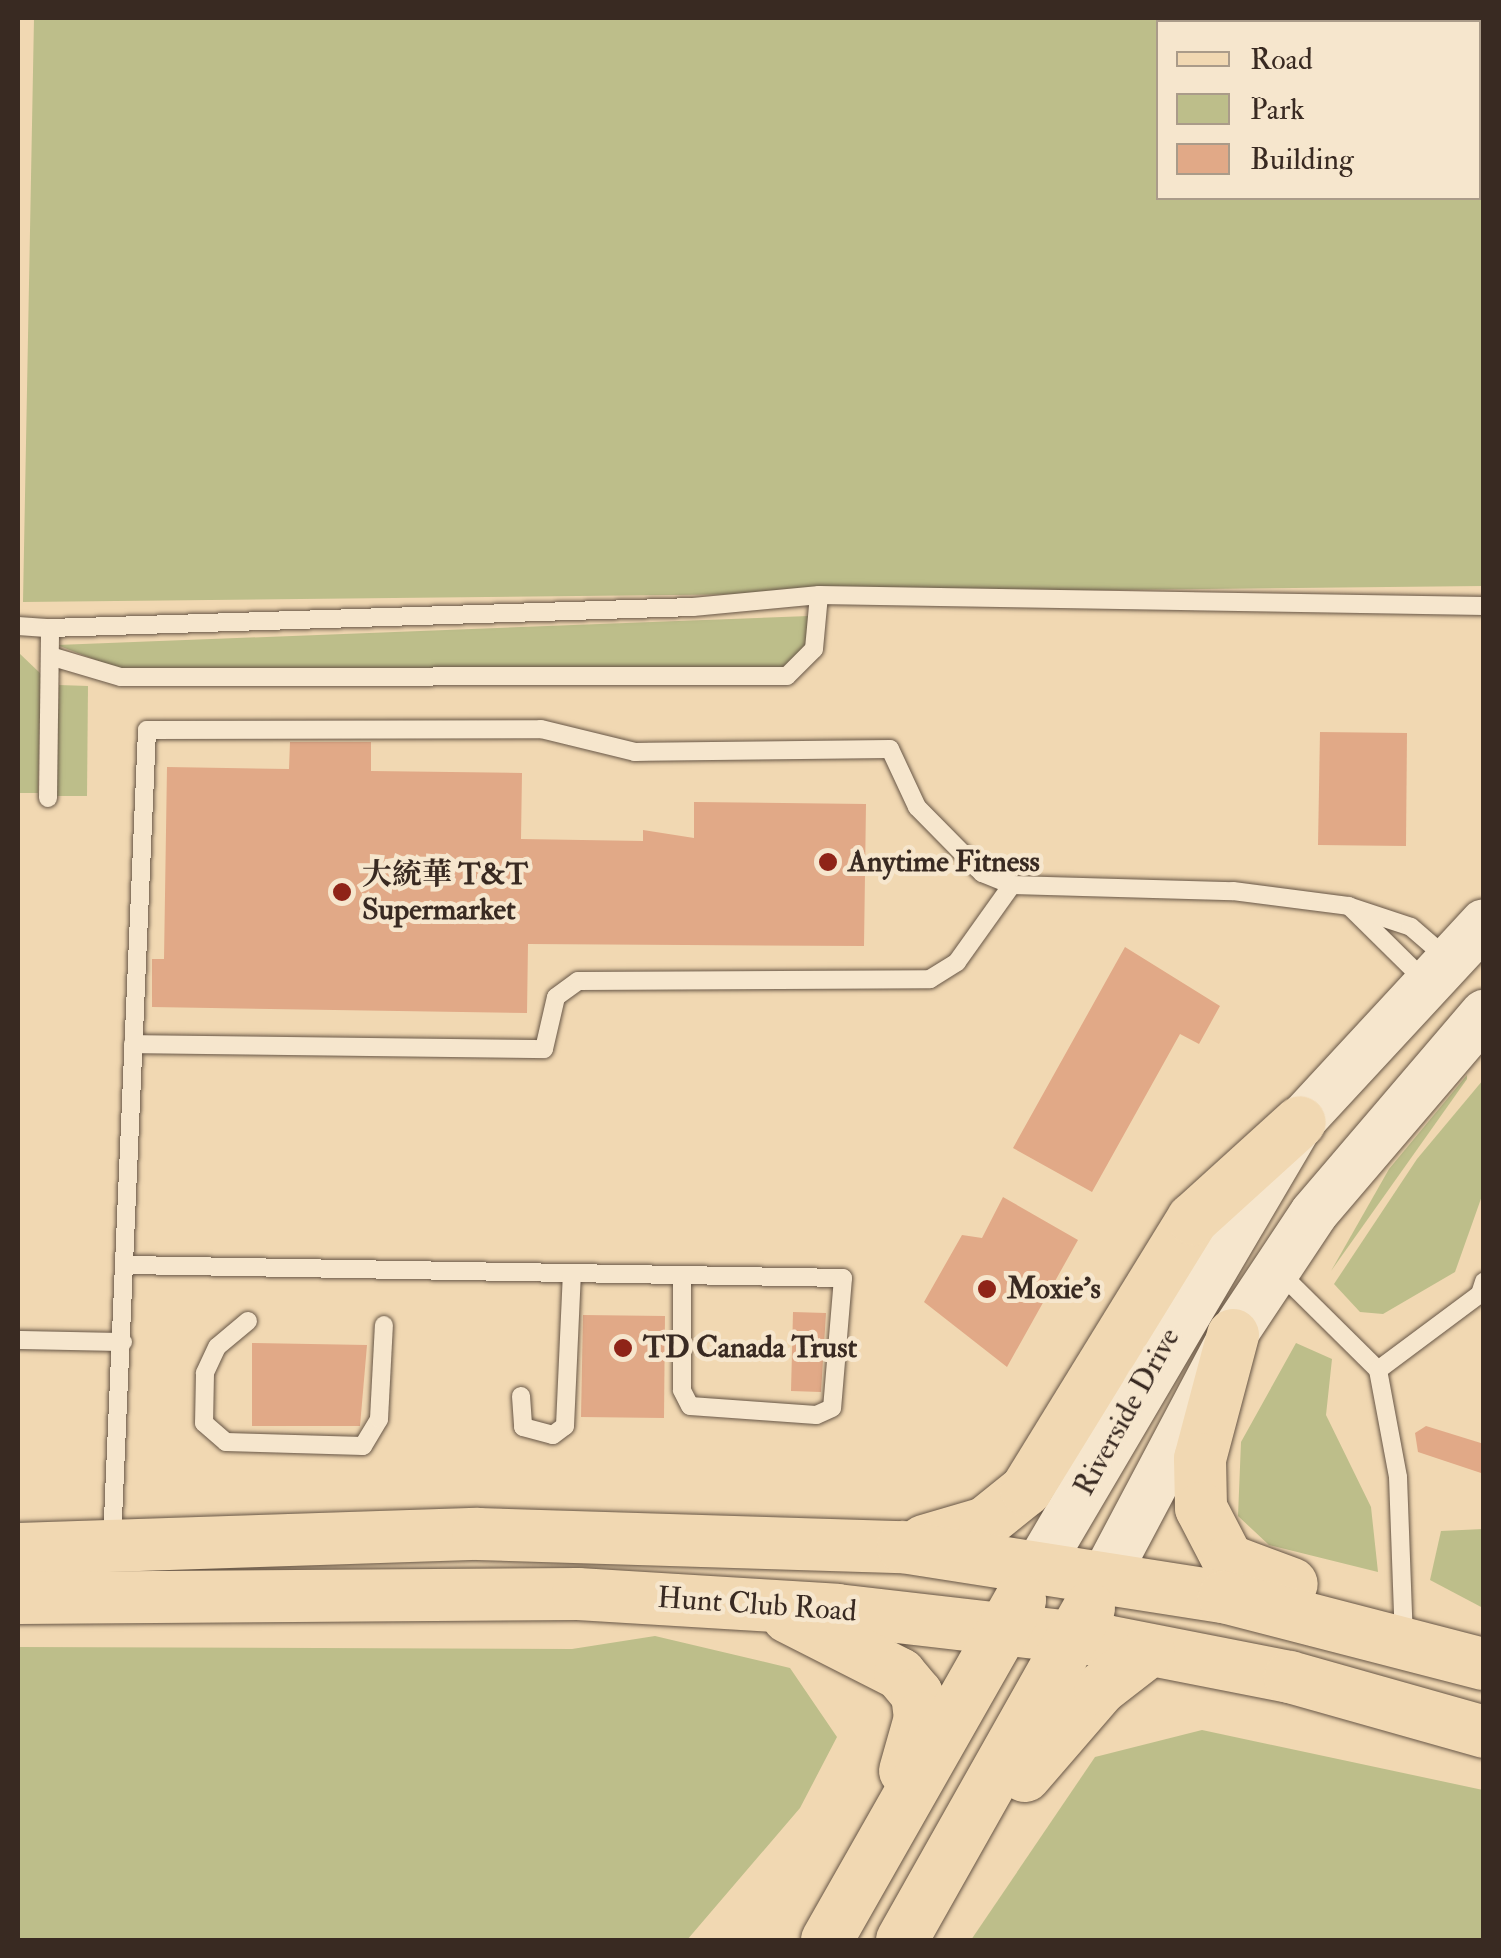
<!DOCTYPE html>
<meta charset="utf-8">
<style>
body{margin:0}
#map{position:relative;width:1501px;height:1958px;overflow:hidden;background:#f1d8b2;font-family:"IM FELL Double Pica","Noto Serif SC",serif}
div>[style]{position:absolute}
.green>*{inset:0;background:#bdbe8a}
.building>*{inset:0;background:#e1a987}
.roads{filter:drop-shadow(0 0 2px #675646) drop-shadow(0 0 2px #675646)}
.lane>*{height:18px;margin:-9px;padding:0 9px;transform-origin:9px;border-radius:9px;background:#f6e6cd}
.secondary>*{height:48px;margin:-24px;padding:0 24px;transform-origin:24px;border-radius:24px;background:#f6e6cd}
.primary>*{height:52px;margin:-26px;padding:0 26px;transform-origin:26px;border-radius:26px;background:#f1d8b2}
.dots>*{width:28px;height:28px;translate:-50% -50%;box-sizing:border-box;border:5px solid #f6e6cd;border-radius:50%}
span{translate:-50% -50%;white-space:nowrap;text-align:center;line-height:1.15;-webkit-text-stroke:9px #f6e6cd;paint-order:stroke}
.poi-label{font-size:30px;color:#392a22;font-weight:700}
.left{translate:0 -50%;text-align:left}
.street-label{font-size:30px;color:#392a22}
.frame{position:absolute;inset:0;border:20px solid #392a22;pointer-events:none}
.legend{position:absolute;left:1156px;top:20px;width:325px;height:180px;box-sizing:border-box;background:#f6e6cd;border:2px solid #aa9b89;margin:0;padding:12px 18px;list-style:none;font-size:30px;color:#392a22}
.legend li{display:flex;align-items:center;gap:20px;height:50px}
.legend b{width:50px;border:2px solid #aa9b89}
</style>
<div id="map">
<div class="green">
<div style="clip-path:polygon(evenodd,34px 18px,1483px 18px,1483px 586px,23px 602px,34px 18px,1158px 22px,1478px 22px,1478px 198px,1158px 198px,1158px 22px)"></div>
<div style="clip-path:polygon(809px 616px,806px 643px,788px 667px,127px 672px,57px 645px)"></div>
<div style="clip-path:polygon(18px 652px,41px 674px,38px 793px,18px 793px)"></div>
<div style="clip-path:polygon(59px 685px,88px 686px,87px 796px,56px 796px)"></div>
<div style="clip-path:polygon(1467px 1075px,1467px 1079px,1331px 1271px,1389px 1169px)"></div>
<div style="clip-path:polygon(1483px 1080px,1483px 1193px,1455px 1272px,1383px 1314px,1360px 1312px,1334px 1284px,1417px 1159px)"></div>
<div style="clip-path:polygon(1296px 1343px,1332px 1359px,1326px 1415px,1371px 1507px,1378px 1572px,1269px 1545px,1238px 1516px,1241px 1442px)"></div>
<div style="clip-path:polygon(1483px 1529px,1484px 1529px,1483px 1608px,1430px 1580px,1441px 1531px)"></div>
<div style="clip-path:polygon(655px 1636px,790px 1668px,837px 1737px,800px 1808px,687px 1940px,18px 1940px,18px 1647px,572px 1649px)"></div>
<div style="clip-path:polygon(1202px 1730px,1483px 1790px,1483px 1940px,971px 1940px,1095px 1757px)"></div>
</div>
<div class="building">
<div style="clip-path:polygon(1320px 732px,1407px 733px,1406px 846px,1318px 845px)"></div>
<div style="clip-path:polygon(290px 742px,371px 742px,371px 771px,522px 773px,521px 839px,643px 841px,643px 830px,694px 838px,694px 802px,866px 804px,864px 946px,528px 944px,527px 1013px,152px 1007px,152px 959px,164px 959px,167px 767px,289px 769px)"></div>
<div style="clip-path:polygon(1125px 947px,1220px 1006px,1199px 1044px,1180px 1034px,1092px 1192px,1013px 1148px)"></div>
<div style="clip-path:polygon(1003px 1197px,1078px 1240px,1007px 1367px,924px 1302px,962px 1235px,982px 1238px)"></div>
<div style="clip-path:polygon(793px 1312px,826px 1313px,821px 1392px,791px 1391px)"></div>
<div style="clip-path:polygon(583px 1315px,665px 1316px,664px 1418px,581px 1417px)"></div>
<div style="clip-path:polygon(252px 1343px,367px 1345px,360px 1426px,252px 1426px)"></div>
<div style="clip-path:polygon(1426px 1426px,1484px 1444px,1484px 1474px,1418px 1452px,1415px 1433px)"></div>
</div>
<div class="roads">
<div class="lane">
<div style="left:18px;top:626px;width:32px;rotate:4deg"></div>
<div style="left:50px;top:656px;width:74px;rotate:16.5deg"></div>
<div style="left:121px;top:677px;width:666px;rotate:-0.09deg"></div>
<div style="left:787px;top:676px;width:38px;rotate:-45deg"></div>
<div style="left:814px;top:649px;width:54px;rotate:-84.7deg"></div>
<div style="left:48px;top:798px;width:170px;rotate:-89.3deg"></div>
<div style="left:50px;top:628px;width:643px;rotate:-1.87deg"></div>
<div style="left:693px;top:607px;width:127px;rotate:-5.4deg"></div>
<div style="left:819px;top:595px;width:665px;rotate:0.95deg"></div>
<div style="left:1349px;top:906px;width:108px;rotate:44.6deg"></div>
<div style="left:133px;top:1044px;width:411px;rotate:0.7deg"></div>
<div style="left:544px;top:1049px;width:53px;rotate:-77deg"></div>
<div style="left:556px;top:997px;width:27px;rotate:-36deg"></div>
<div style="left:578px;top:981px;width:352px;rotate:-0.3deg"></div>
<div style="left:930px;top:979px;width:32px;rotate:-32deg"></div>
<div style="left:957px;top:962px;width:95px;rotate:-54.5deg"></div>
<div style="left:1012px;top:885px;width:221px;rotate:1.6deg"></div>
<div style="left:1233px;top:891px;width:116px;rotate:7.4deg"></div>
<div style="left:1348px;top:906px;width:66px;rotate:18.4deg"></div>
<div style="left:1411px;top:927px;width:49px;rotate:40.9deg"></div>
<div style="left:128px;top:1265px;width:715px;rotate:1.04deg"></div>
<div style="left:843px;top:1278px;width:130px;rotate:94.8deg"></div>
<div style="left:832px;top:1408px;width:17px;rotate:156deg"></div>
<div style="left:816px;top:1415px;width:126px;rotate:-175.9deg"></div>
<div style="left:690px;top:1406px;width:18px;rotate:-117deg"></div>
<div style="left:682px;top:1390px;width:115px;rotate:-90deg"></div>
<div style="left:1277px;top:1270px;width:142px;rotate:44.7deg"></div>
<div style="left:1378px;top:1370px;width:109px;rotate:79.4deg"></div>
<div style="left:1398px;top:1477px;width:163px;rotate:87.9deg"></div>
<div style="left:248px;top:1321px;width:40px;rotate:140deg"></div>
<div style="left:217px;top:1347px;width:29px;rotate:115deg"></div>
<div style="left:205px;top:1373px;width:50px;rotate:91.1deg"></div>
<div style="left:204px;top:1423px;width:29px;rotate:41deg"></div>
<div style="left:226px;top:1442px;width:137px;rotate:1.7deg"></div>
<div style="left:363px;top:1446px;width:31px;rotate:-59deg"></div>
<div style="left:379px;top:1419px;width:94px;rotate:-87deg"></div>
<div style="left:18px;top:1340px;width:105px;rotate:1.1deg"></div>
<div style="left:1378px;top:1370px;width:127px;rotate:-36.7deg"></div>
<div style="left:1480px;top:1294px;width:13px;rotate:-72deg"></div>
<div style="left:521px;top:1396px;width:31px;rotate:86deg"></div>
<div style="left:523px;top:1427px;width:31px;rotate:15deg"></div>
<div style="left:553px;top:1435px;width:15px;rotate:-37deg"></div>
<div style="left:565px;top:1426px;width:153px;rotate:-87.4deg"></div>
<div style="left:112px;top:1542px;width:813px;rotate:-87.53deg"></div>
<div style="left:147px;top:730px;width:394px;rotate:-0.1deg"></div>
<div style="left:541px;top:729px;width:97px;rotate:13.7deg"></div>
<div style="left:635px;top:752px;width:255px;rotate:-0.7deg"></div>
<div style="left:890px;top:749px;width:64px;rotate:65deg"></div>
<div style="left:917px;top:807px;width:93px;rotate:45.4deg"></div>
<div style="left:982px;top:873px;width:32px;rotate:22deg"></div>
</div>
<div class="secondary">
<div style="left:1040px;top:1564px;width:513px;rotate:-59.53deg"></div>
<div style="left:1300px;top:1122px;width:271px;rotate:-47.2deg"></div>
<div style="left:1106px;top:1575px;width:272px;rotate:-62.1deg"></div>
<div style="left:1233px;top:1335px;width:146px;rotate:-56.4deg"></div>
<div style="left:1314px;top:1213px;width:262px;rotate:-49.5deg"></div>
</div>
<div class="primary">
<div style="left:1233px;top:1335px;width:128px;rotate:104.9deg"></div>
<div style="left:1200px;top:1459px;width:49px;rotate:88.8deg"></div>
<div style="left:1201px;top:1508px;width:59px;rotate:62.6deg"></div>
<div style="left:1228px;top:1560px;width:68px;rotate:20.6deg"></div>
<div style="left:924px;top:1541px;width:64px;rotate:-16.4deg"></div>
<div style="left:985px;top:1523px;width:53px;rotate:-38.8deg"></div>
<div style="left:1026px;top:1490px;width:318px;rotate:-58.4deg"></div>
<div style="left:1193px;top:1219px;width:144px;rotate:-42.2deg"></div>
<div style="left:18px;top:1549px;width:460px;rotate:-1.9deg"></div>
<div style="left:478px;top:1534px;width:425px;rotate:1.8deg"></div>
<div style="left:903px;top:1547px;width:325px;rotate:8.9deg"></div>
<div style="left:1224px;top:1597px;width:268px;rotate:14.5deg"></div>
<div style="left:18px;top:1598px;width:560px;rotate:-0.41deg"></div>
<div style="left:578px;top:1594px;width:259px;rotate:3.5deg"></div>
<div style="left:837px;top:1610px;width:271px;rotate:6.6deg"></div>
<div style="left:1106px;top:1641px;width:187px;rotate:11.1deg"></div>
<div style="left:1290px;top:1677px;width:202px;rotate:15.8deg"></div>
<div style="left:788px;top:1617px;width:126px;rotate:27deg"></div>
<div style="left:900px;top:1674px;width:26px;rotate:50deg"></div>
<div style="left:917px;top:1694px;width:24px;rotate:83deg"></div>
<div style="left:920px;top:1718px;width:55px;rotate:105.8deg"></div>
<div style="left:1025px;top:1776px;width:115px;rotate:-49.2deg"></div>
<div style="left:1100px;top:1689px;width:62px;rotate:-37.8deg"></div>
<div style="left:827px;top:1940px;width:391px;rotate:-60.4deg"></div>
<div style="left:902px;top:1940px;width:381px;rotate:-60.6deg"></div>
</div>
</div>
<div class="dots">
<div style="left:828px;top:862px;background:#8f2418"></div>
<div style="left:342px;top:892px;background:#8f2418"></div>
<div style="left:987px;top:1289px;background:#8f2418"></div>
<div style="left:623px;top:1348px;background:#8f2418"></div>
</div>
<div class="poi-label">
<span class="left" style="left:848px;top:862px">Anytime Fitness</span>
<span class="left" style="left:362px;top:892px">大統華 T&amp;T<br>Supermarket</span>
<span class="left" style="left:1007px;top:1289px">Moxie's</span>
<span class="left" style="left:643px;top:1348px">TD Canada Trust</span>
</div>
<div class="street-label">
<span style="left:1127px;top:1412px;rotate:-61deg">Riverside Drive</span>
<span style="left:757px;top:1605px;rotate:4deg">Hunt Club Road</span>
</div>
<div class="frame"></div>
<ul class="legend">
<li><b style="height:12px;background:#f1d8b2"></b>Road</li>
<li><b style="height:28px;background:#bdbe8a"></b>Park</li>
<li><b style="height:28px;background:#e1a987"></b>Building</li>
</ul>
</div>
